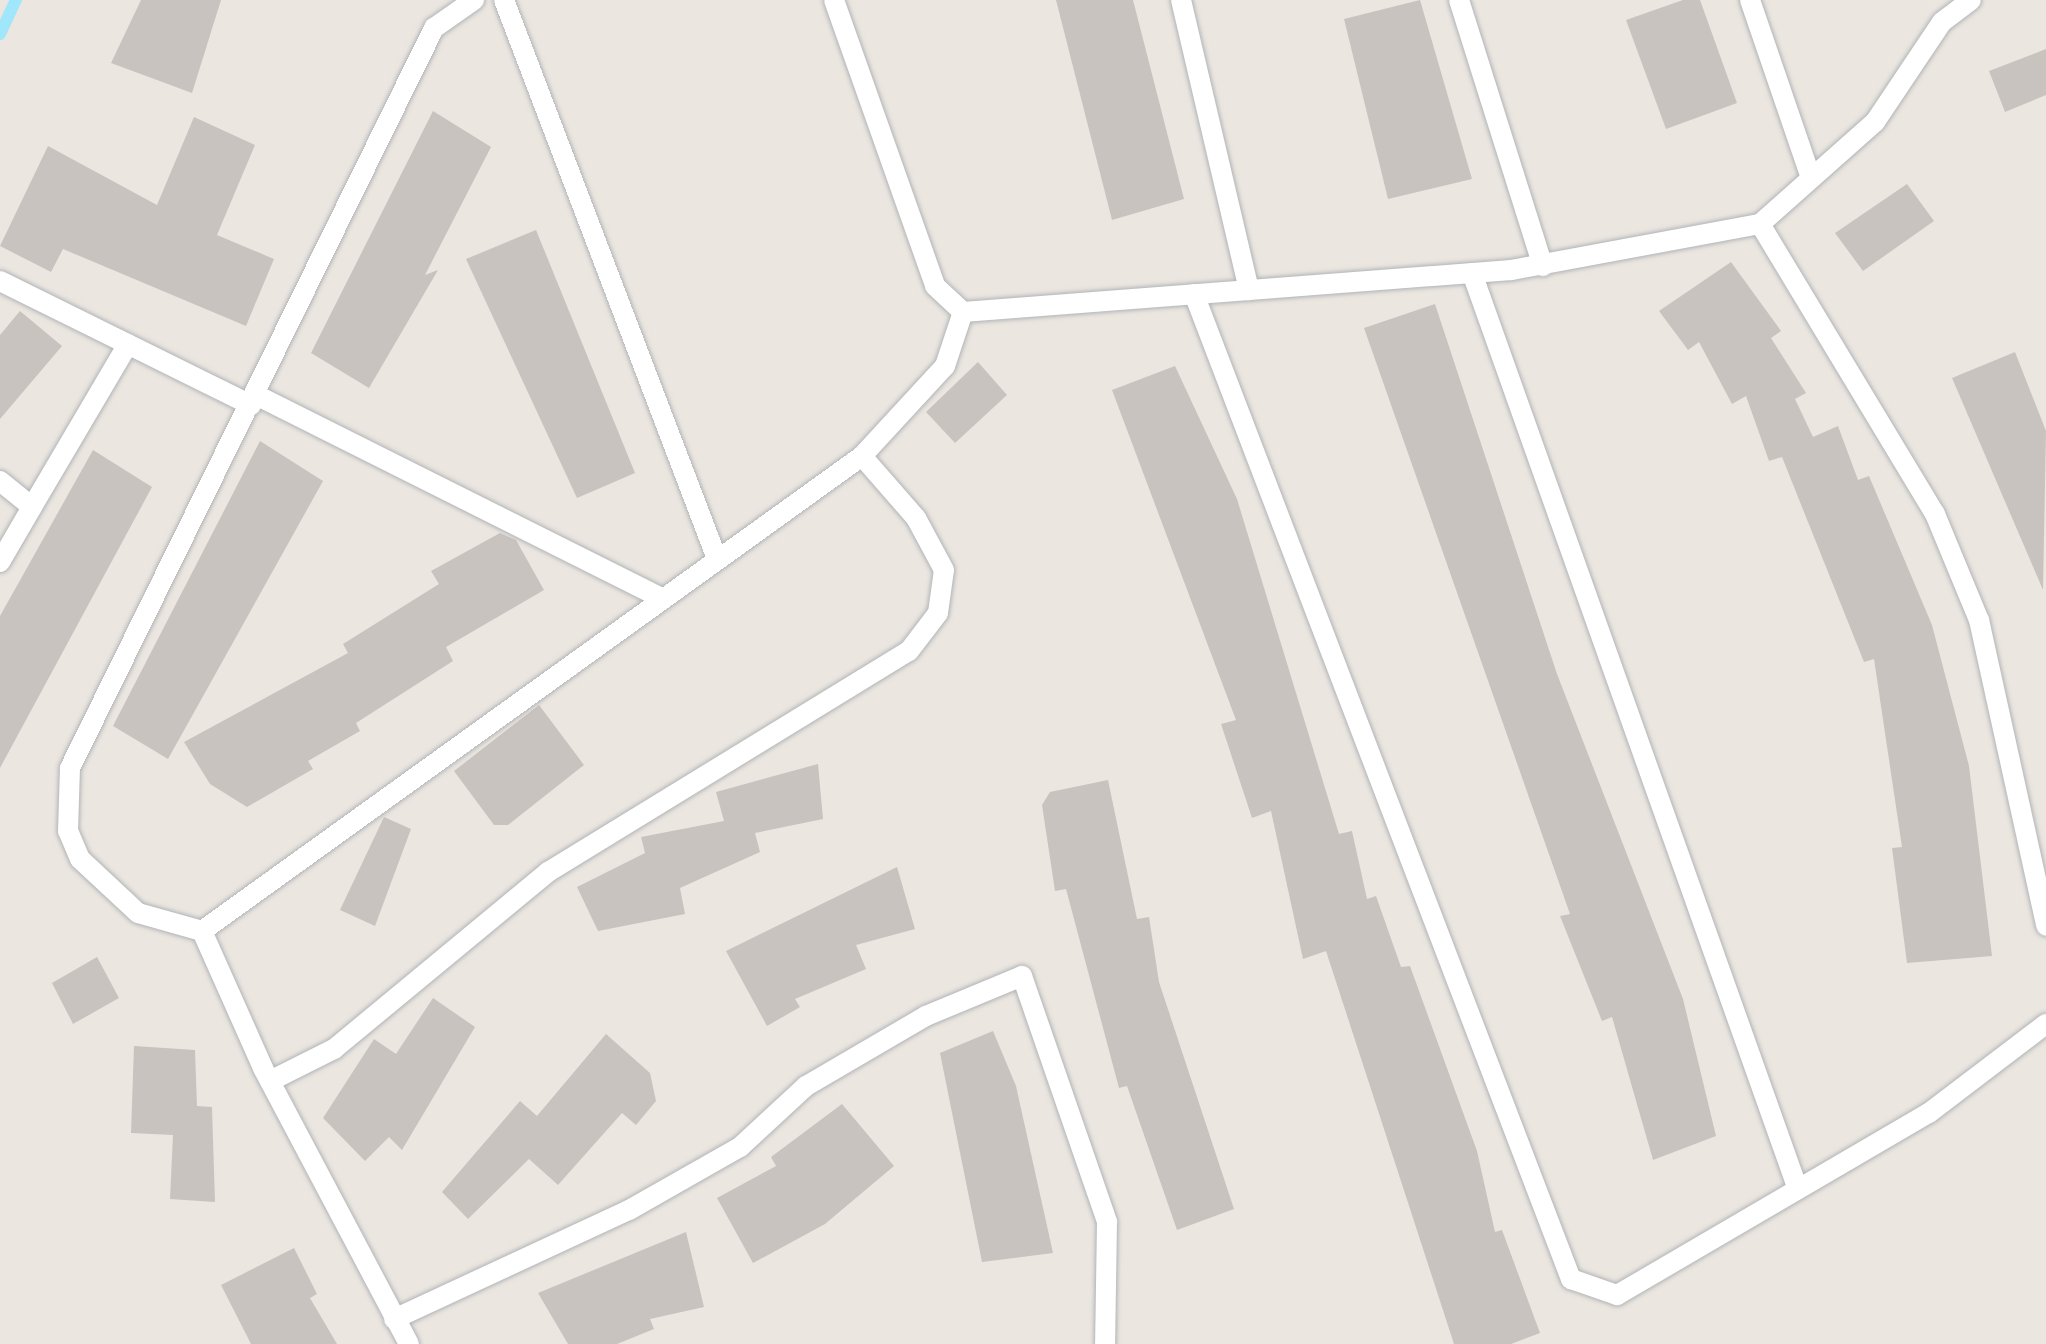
<!DOCTYPE html>
<style>
body{margin:0}
#map{position:relative;width:2046px;height:1344px;overflow:hidden;background:#ebe6e0;font-family:"Fira Sans Condensed",sans-serif}
div>[style]{position:absolute}
.stream>*{height:12px;margin:-6px;padding:0 6px;transform-origin:6px;border-radius:6px;background:#a0e7fb}
.building>*{inset:0;background:#c8c3bf}
.roads{filter:drop-shadow(0 0 2px #b1b4b7) drop-shadow(0 0 2px #b1b4b7)}
.lane>*{height:20px;margin:-10px;padding:0 10px;transform-origin:10px;border-radius:10px;background:#fff}
span{translate:-50% -50%;white-space:nowrap;text-align:center;line-height:1.15;-webkit-text-stroke:10px #fff;paint-order:stroke}
</style>
<div id="map">
<div class="stream">
<div style="left:0;top:34px;width:38px;rotate:-65deg"></div>
</div>
<div class="building">
<div style="clip-path:polygon(141px 0,221px 0,192px 93px,111px 63px)"></div>
<div style="clip-path:polygon(1056px 0,1133px 0,1184px 199px,1112px 220px)"></div>
<div style="clip-path:polygon(1420px 0,1472px 179px,1388px 199px,1344px 19px)"></div>
<div style="clip-path:polygon(1683px 0,1700px 0,1737px 103px,1666px 129px,1626px 20px)"></div>
<div style="clip-path:polygon(2046px 49px,2046px 95px,2005px 112px,1989px 71px)"></div>
<div style="clip-path:polygon(433px 111px,491px 147px,425px 275px,438px 270px,369px 388px,311px 353px)"></div>
<div style="clip-path:polygon(194px 117px,255px 145px,217px 235px,274px 259px,246px 326px,63px 249px,51px 272px,0 246px,48px 146px,157px 205px)"></div>
<div style="clip-path:polygon(1907px 184px,1934px 221px,1863px 271px,1835px 233px)"></div>
<div style="clip-path:polygon(536px 230px,635px 473px,577px 498px,466px 259px)"></div>
<div style="clip-path:polygon(1731px 262px,1781px 331px,1771px 338px,1806px 393px,1795px 399px,1813px 437px,1838px 426px,1858px 480px,1869px 476px,1932px 625px,1969px 766px,1992px 956px,1907px 963px,1892px 848px,1902px 847px,1874px 659px,1864px 662px,1782px 457px,1769px 461px,1746px 396px,1732px 404px,1699px 342px,1688px 350px,1659px 311px)"></div>
<div style="clip-path:polygon(1435px 304px,1557px 674px,1683px 999px,1716px 1136px,1653px 1160px,1612px 1017px,1602px 1021px,1560px 916px,1570px 914px,1364px 328px)"></div>
<div style="clip-path:polygon(20px 311px,62px 346px,0 419px,0 335px)"></div>
<div style="clip-path:polygon(2015px 352px,2046px 431px,2043px 590px,1952px 378px)"></div>
<div style="clip-path:polygon(978px 362px,1007px 395px,955px 443px,926px 412px)"></div>
<div style="clip-path:polygon(1175px 366px,1237px 499px,1339px 834px,1352px 831px,1367px 899px,1376px 896px,1401px 967px,1410px 966px,1477px 1151px,1495px 1232px,1502px 1230px,1540px 1333px,1511px 1344px,1454px 1344px,1326px 951px,1303px 959px,1271px 811px,1252px 818px,1221px 724px,1236px 720px,1112px 390px)"></div>
<div style="clip-path:polygon(260px 441px,323px 481px,168px 759px,113px 726px)"></div>
<div style="clip-path:polygon(93px 450px,152px 487px,0 768px,0 616px)"></div>
<div style="clip-path:polygon(500px 533px,516px 540px,544px 590px,446px 647px,453px 661px,356px 723px,360px 731px,308px 761px,313px 769px,247px 807px,210px 784px,184px 742px,348px 653px,343px 644px,439px 584px,431px 571px)"></div>
<div style="clip-path:polygon(539px 705px,584px 765px,508px 825px,494px 825px,454px 771px)"></div>
<div style="clip-path:polygon(818px 764px,823px 819px,755px 833px,760px 852px,680px 888px,685px 914px,598px 931px,577px 887px,645px 853px,641px 837px,724px 821px,716px 792px)"></div>
<div style="clip-path:polygon(1108px 780px,1137px 919px,1149px 917px,1159px 982px,1234px 1209px,1177px 1230px,1127px 1086px,1119px 1088px,1066px 889px,1055px 891px,1042px 805px,1050px 792px)"></div>
<div style="clip-path:polygon(384px 817px,411px 829px,375px 926px,340px 910px)"></div>
<div style="clip-path:polygon(897px 867px,915px 929px,856px 945px,866px 969px,795px 999px,800px 1007px,767px 1026px,726px 951px)"></div>
<div style="clip-path:polygon(97px 957px,119px 998px,73px 1024px,52px 983px)"></div>
<div style="clip-path:polygon(433px 998px,475px 1027px,402px 1150px,389px 1137px,365px 1161px,323px 1118px,374px 1039px,396px 1054px)"></div>
<div style="clip-path:polygon(993px 1031px,1016px 1086px,1053px 1253px,982px 1262px,940px 1053px)"></div>
<div style="clip-path:polygon(606px 1034px,650px 1073px,656px 1101px,636px 1125px,622px 1113px,558px 1185px,529px 1159px,468px 1219px,442px 1192px,520px 1101px,537px 1116px)"></div>
<div style="clip-path:polygon(134px 1046px,195px 1050px,197px 1106px,212px 1107px,215px 1202px,170px 1199px,173px 1135px,131px 1133px)"></div>
<div style="clip-path:polygon(842px 1104px,894px 1166px,825px 1224px,753px 1263px,717px 1198px,776px 1166px,771px 1157px)"></div>
<div style="clip-path:polygon(686px 1232px,704px 1307px,650px 1319px,654px 1329px,617px 1344px,568px 1344px,538px 1293px)"></div>
<div style="clip-path:polygon(294px 1248px,317px 1294px,310px 1298px,337px 1344px,251px 1344px,221px 1285px)"></div>
</div>
<div class="roads">
<div class="lane">
<div style="left:504px;top:0;width:598px;rotate:69.14deg"></div>
<div style="left:834px;top:0;width:303px;rotate:70.5deg"></div>
<div style="left:935px;top:286px;width:38px;rotate:43deg"></div>
<div style="left:963px;top:312px;width:550px;rotate:-4.38deg"></div>
<div style="left:1511px;top:270px;width:253px;rotate:-10.5deg"></div>
<div style="left:1760px;top:224px;width:154px;rotate:-41.6deg"></div>
<div style="left:1875px;top:122px;width:120px;rotate:-56.2deg"></div>
<div style="left:1942px;top:22px;width:36px;rotate:-37deg"></div>
<div style="left:1181px;top:0;width:298px;rotate:76.8deg"></div>
<div style="left:1459px;top:0;width:279px;rotate:72.5deg"></div>
<div style="left:1750px;top:0;width:188px;rotate:71.1deg"></div>
<div style="left:1760px;top:224px;width:339px;rotate:58.9deg"></div>
<div style="left:1935px;top:514px;width:115px;rotate:67.5deg"></div>
<div style="left:1979px;top:620px;width:313px;rotate:77.6deg"></div>
<div style="left:1472px;top:273px;width:967px;rotate:70.42deg"></div>
<div style="left:0;top:281px;width:280px;rotate:26.3deg"></div>
<div style="left:1194px;top:294px;width:1055px;rotate:69.06deg"></div>
<div style="left:1571px;top:1279px;width:49px;rotate:19.2deg"></div>
<div style="left:1617px;top:1295px;width:361px;rotate:-30.3deg"></div>
<div style="left:1929px;top:1113px;width:147px;rotate:-37.3deg"></div>
<div style="left:256px;top:395px;width:454px;rotate:26.6deg"></div>
<div style="left:0;top:481px;width:41px;rotate:39.1deg"></div>
<div style="left:32px;top:507px;width:189px;rotate:-59.5deg"></div>
<div style="left:0;top:562px;width:64px;rotate:-59.8deg"></div>
<div style="left:202px;top:931px;width:66px;rotate:-164.3deg"></div>
<div style="left:138px;top:913px;width:79px;rotate:-137deg"></div>
<div style="left:80px;top:859px;width:30px;rotate:-113deg"></div>
<div style="left:68px;top:831px;width:63px;rotate:-88.2deg"></div>
<div style="left:70px;top:768px;width:825px;rotate:-63.81deg"></div>
<div style="left:434px;top:28px;width:49px;rotate:-35deg"></div>
<div style="left:270px;top:1081px;width:72px;rotate:-26.6deg"></div>
<div style="left:334px;top:1049px;width:278px;rotate:-39.6deg"></div>
<div style="left:548px;top:872px;width:423px;rotate:-31.5deg"></div>
<div style="left:909px;top:651px;width:48px;rotate:-52.7deg"></div>
<div style="left:938px;top:613px;width:43px;rotate:-82.1deg"></div>
<div style="left:944px;top:570px;width:59px;rotate:-118.3deg"></div>
<div style="left:916px;top:518px;width:82px;rotate:-131.1deg"></div>
<div style="left:394px;top:1319px;width:259px;rotate:-24.9deg"></div>
<div style="left:629px;top:1210px;width:128px;rotate:-29.6deg"></div>
<div style="left:740px;top:1147px;width:90px;rotate:-42.7deg"></div>
<div style="left:806px;top:1086px;width:139px;rotate:-30.3deg"></div>
<div style="left:926px;top:1016px;width:104px;rotate:-22.6deg"></div>
<div style="left:1022px;top:976px;width:260px;rotate:70.9deg"></div>
<div style="left:1107px;top:1222px;width:122px;rotate:90.9deg"></div>
<div style="left:409px;top:1344px;width:312px;rotate:-117.9deg"></div>
<div style="left:263px;top:1068px;width:150px;rotate:-114deg"></div>
<div style="left:202px;top:931px;width:813px;rotate:-35.74deg"></div>
<div style="left:862px;top:456px;width:122px;rotate:-47.3deg"></div>
<div style="left:945px;top:366px;width:57px;rotate:-71.6deg"></div>
</div>
</div>
</div>
